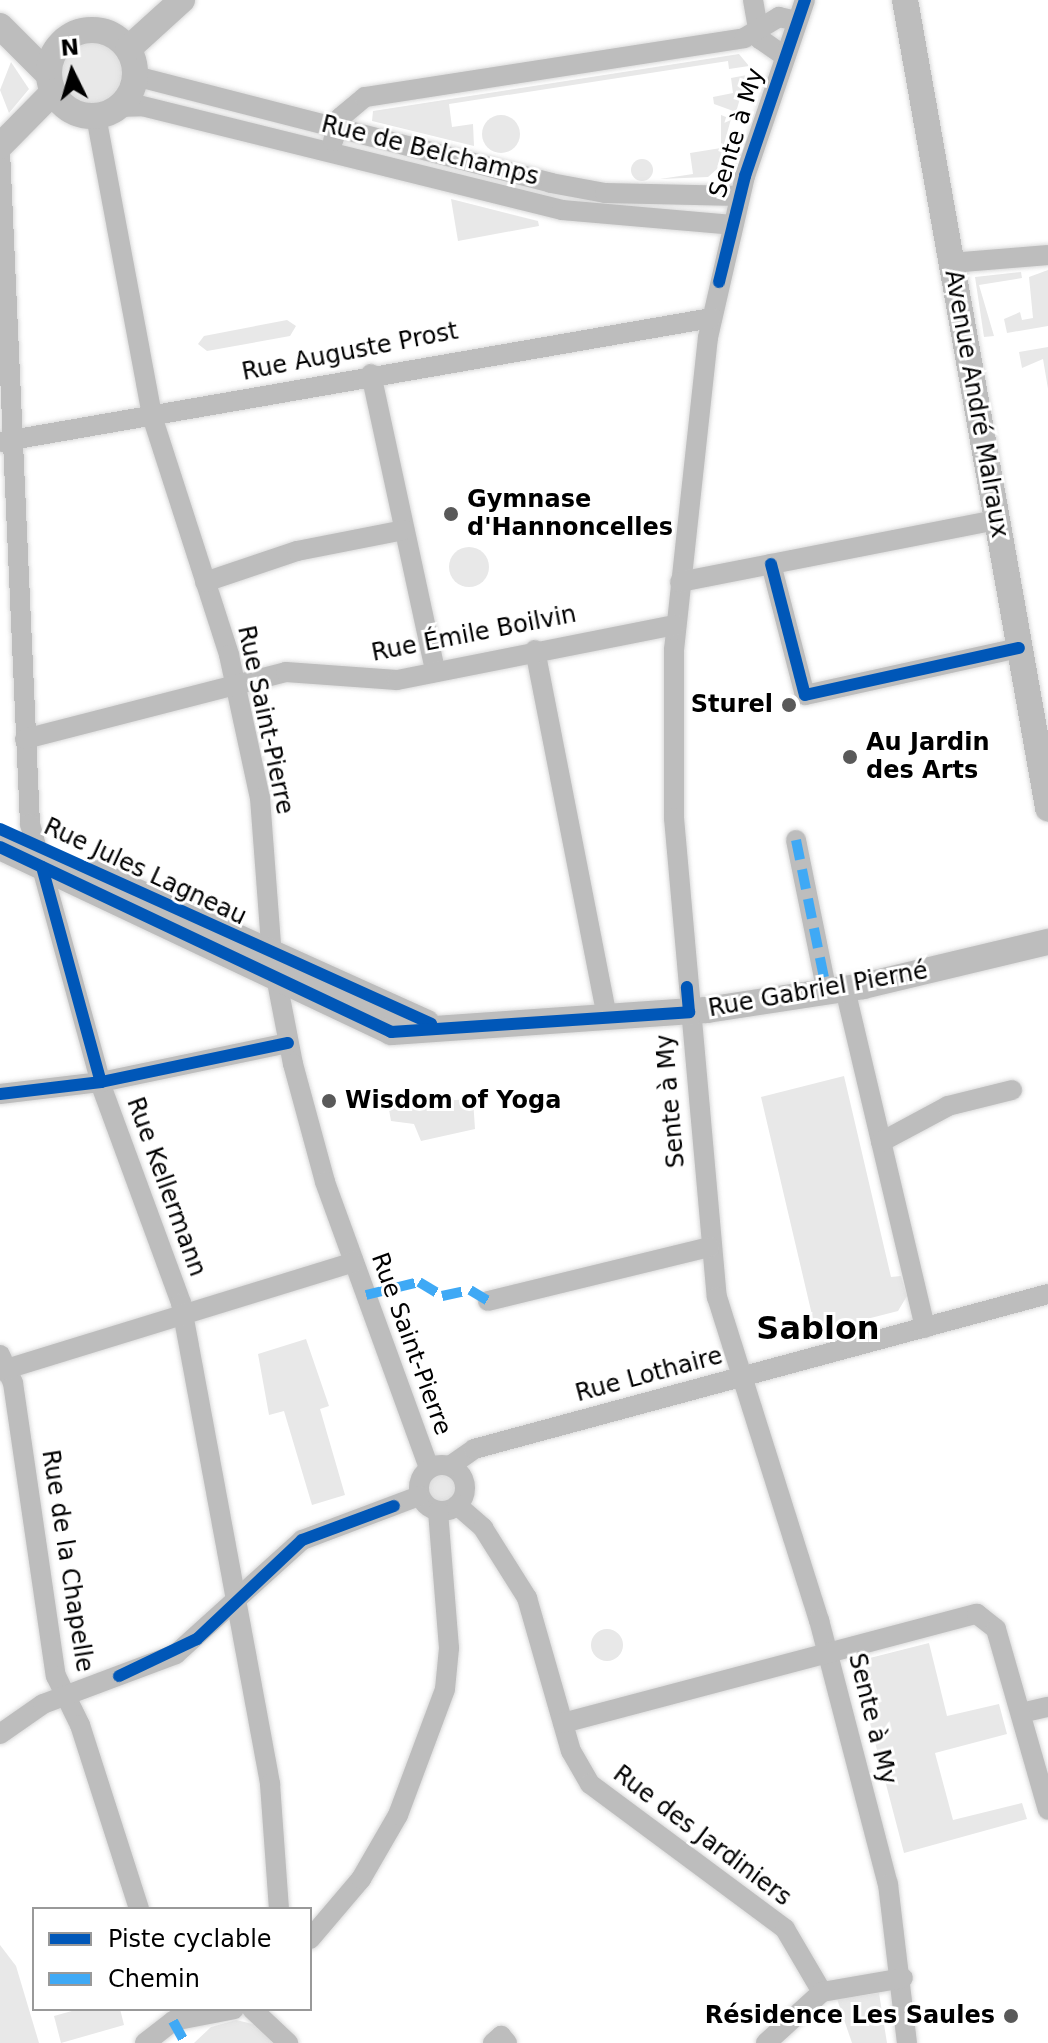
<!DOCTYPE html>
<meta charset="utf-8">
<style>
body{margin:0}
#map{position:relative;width:1048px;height:2043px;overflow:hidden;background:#fff;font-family:"DejaVu Sans",sans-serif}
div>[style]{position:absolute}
.green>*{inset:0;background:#e8e8e8}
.round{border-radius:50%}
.roads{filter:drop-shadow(0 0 2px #dbdbdb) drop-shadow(0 0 2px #dbdbdb)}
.minor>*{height:20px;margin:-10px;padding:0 10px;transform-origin:10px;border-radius:10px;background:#bdbdbd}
.minor>.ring{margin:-10px;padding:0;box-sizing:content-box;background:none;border:20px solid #bdbdbd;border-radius:50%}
.major>*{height:26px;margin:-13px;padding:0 13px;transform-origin:13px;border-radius:13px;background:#bdbdbd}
.major>.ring{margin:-13px;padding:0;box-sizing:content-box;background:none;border:26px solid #bdbdbd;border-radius:50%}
.quiet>*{height:10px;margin-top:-5px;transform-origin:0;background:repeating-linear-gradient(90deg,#3fa9f5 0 20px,transparent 0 30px)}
.cycleway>*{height:12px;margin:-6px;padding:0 6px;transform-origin:6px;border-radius:6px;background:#0057b8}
.dots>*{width:22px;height:22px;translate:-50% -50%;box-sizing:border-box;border:4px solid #fff;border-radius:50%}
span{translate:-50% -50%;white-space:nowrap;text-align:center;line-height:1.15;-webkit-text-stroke:6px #fff;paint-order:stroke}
.street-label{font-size:24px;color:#000}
.poi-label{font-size:24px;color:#000;font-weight:700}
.left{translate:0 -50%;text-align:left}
.right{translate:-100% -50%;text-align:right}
.district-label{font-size:32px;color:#000;font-weight:700}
.legend{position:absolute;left:32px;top:1907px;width:280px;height:104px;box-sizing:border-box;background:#fff;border:2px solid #999;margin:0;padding:10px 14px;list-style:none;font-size:24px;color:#000}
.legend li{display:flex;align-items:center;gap:16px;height:40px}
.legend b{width:40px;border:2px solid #999}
.north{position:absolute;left:32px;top:32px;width:80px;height:80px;-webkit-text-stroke:6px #fff;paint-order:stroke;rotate:355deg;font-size:22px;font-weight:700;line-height:32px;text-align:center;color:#000}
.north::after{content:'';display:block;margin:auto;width:28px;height:36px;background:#000;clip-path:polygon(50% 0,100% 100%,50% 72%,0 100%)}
</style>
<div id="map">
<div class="green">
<div class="round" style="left:61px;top:41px;width:64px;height:64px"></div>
<div style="clip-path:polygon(739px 54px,749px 66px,729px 69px,728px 61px,449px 104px,452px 127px,473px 124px,474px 146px,372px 121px,373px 111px)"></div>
<div style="clip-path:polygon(11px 62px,29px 89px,9px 113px,0 90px)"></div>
<div style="clip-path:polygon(747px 75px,736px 112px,714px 104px,713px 97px,733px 93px,731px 78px)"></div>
<div style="clip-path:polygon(721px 115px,731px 119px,717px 169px,708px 177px,660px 179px,693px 174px,690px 153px,721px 148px)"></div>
<div class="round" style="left:482px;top:115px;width:38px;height:38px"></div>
<div class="round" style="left:631px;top:159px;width:22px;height:22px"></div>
<div style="clip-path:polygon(451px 199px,538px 221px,539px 226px,458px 241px)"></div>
<div style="clip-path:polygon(1048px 270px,1048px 326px,1007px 333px,1004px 319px,1020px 312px,1022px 320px,1033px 318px,1029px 277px)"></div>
<div style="clip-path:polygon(1021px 272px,1022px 278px,979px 285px,994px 336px,984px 337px,975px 277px)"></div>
<div style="clip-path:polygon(287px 320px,296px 326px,290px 336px,207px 351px,198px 344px,204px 336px)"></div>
<div style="clip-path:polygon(1048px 347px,1048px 389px,1043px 359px,1022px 368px,1019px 352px)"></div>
<div class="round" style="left:449px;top:547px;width:40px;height:40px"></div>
<div style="clip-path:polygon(844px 1076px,891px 1277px,901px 1276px,907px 1296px,898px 1311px,816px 1332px,761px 1097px)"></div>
<div style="clip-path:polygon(473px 1099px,475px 1129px,421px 1141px,414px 1124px,391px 1121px,388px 1104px)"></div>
<div style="clip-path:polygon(306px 1339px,329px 1406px,320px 1409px,345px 1495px,312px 1505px,284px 1411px,269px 1415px,258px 1354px)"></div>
<div class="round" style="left:426px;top:1473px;width:30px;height:30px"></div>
<div class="round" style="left:591px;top:1629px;width:32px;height:32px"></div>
<div style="clip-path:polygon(929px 1643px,947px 1716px,999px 1704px,1007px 1734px,935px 1753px,953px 1820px,1022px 1803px,1027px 1819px,904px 1853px,854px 1662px)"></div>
<div style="clip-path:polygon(0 1945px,16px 1966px,39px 2043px,0 2043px)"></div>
<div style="clip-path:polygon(879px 1993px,887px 2043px,852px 2043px,837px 1999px)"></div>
<div style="clip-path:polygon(79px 2009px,120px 2009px,124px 2025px,61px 2043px,54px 2016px)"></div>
<div style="clip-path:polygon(236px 2020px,257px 2025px,275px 2043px,194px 2043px,211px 2027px)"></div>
</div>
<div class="roads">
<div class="minor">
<div style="left:753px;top:0;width:40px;rotate:80deg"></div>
<div style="left:760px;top:39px;width:29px;rotate:35deg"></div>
<div style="left:805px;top:0;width:186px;rotate:108.8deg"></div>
<div style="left:745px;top:176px;width:165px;rotate:102.9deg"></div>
<div style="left:708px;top:337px;width:314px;rotate:96.2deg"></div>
<div style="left:674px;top:649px;width:169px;rotate:90deg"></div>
<div style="left:674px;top:818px;width:481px;rotate:84.9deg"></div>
<div style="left:717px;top:1297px;width:339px;rotate:72.5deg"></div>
<div style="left:819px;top:1620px;width:273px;rotate:75.4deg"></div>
<div style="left:888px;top:1884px;width:160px;rotate:83.2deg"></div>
<div style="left:135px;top:76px;width:430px;rotate:14.4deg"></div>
<div style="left:551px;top:183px;width:55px;rotate:10.5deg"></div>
<div style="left:605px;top:193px;width:134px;rotate:1.3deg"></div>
<div style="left:118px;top:107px;width:24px;rotate:-2deg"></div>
<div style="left:142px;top:106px;width:433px;rotate:13.9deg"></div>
<div style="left:562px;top:210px;width:171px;rotate:5deg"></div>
<div style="left:96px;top:116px;width:305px;rotate:79.4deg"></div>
<div style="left:152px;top:416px;width:251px;rotate:72.1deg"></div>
<div style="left:229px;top:655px;width:146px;rotate:77.8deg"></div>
<div style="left:260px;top:798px;width:158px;rotate:85.7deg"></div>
<div style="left:272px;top:956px;width:110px;rotate:79deg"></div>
<div style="left:293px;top:1064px;width:122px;rotate:74.8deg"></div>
<div style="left:325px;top:1182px;width:304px;rotate:70deg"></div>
<div style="left:333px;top:141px;width:25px;rotate:-72deg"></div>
<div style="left:341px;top:117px;width:31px;rotate:-40deg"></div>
<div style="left:365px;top:97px;width:384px;rotate:-8.8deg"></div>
<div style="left:744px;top:38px;width:41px;rotate:-31deg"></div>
<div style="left:779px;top:17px;width:17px;rotate:13deg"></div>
<div style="left:0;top:150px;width:675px;rotate:87.45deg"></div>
<div style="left:30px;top:824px;width:274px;rotate:74.7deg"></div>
<div style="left:102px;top:1088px;width:229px;rotate:69.8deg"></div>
<div style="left:181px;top:1303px;width:489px;rotate:79.5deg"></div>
<div style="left:270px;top:1784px;width:125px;rotate:85.9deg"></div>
<div style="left:951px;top:263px;width:97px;rotate:-4.7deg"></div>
<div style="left:371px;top:374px;width:304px;rotate:77.8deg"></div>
<div style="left:0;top:442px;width:722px;rotate:-9.89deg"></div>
<div style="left:771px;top:564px;width:135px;rotate:75.5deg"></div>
<div style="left:805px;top:695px;width:219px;rotate:-12.4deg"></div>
<div style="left:205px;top:582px;width:97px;rotate:-18.6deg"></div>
<div style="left:297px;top:551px;width:109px;rotate:-11.1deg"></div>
<div style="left:680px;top:582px;width:323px;rotate:-11.1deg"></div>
<div style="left:535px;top:650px;width:373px;rotate:78.9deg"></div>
<div style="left:25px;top:739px;width:269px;rotate:-14.4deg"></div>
<div style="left:286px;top:672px;width:111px;rotate:4.1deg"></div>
<div style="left:397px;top:680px;width:284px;rotate:-11.2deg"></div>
<div style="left:796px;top:840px;width:155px;rotate:78.5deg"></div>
<div style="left:845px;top:989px;width:348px;rotate:76.7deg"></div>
<div style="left:0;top:1094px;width:102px;rotate:-6.8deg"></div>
<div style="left:101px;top:1082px;width:191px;rotate:-11.8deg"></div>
<div style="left:881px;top:1142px;width:76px;rotate:-28.2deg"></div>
<div style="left:948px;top:1106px;width:66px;rotate:-14deg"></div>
<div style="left:488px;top:1301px;width:228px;rotate:-13.7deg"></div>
<div style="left:0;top:1355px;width:31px;rotate:65deg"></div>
<div style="left:13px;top:1383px;width:296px;rotate:81.7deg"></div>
<div style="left:56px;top:1676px;width:55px;rotate:63.9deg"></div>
<div style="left:80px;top:1725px;width:193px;rotate:72.2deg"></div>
<div style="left:0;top:1371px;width:370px;rotate:-17.1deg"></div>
<div class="ring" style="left:419px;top:1465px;width:26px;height:26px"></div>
<div style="left:450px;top:1466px;width:29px;rotate:-35deg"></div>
<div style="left:474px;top:1449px;width:595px;rotate:-15.11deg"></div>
<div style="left:457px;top:1505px;width:35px;rotate:41deg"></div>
<div style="left:483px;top:1528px;width:83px;rotate:57.8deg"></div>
<div style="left:527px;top:1598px;width:159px;rotate:74deg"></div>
<div style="left:571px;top:1751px;width:38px;rotate:60deg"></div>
<div style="left:590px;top:1784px;width:243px;rotate:36.6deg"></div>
<div style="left:785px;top:1929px;width:73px;rotate:59.6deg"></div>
<div style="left:1021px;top:1713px;width:28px;rotate:-13deg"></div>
<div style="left:563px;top:1723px;width:428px;rotate:-14.8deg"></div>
<div style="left:977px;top:1614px;width:24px;rotate:38deg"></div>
<div style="left:996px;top:1629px;width:188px;rotate:74deg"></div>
<div style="left:0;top:1734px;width:52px;rotate:-34.9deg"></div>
<div style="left:43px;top:1704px;width:142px;rotate:-20.6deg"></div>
<div style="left:176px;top:1654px;width:170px;rotate:-42.1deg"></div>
<div style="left:302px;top:1540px;width:125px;rotate:-20.6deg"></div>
<div style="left:310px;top:1939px;width:79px;rotate:-49.6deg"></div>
<div style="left:361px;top:1879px;width:74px;rotate:-60deg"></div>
<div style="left:398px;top:1815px;width:134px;rotate:-69.5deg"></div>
<div style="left:445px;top:1689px;width:41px;rotate:-84.4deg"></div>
<div style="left:449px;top:1648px;width:137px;rotate:-94.6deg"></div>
<div style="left:252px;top:2009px;width:50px;rotate:43.4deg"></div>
<div style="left:145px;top:2043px;width:36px;rotate:-38deg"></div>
<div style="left:173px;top:2021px;width:62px;rotate:-11.1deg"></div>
<div style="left:493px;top:2043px;width:11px;rotate:-41deg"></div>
<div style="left:501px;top:2036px;width:9px;rotate:49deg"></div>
<div style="left:766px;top:2043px;width:76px;rotate:-42.3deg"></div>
<div style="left:822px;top:1992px;width:82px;rotate:-9.8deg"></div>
</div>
<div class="major">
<div style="left:905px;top:0;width:821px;rotate:79.96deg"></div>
<div style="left:0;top:26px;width:69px;rotate:45deg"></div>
<div class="ring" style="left:49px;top:30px;width:60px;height:60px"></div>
<div style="left:128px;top:49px;width:73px;rotate:-42.2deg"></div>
<div style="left:0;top:146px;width:76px;rotate:-45.5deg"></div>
<div style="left:0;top:847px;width:433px;rotate:25.3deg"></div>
<div style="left:391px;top:1032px;width:317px;rotate:-4deg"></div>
<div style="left:707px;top:1010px;width:158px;rotate:-8.7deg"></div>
<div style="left:863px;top:986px;width:190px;rotate:-13.4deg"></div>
<div style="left:95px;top:873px;width:364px;rotate:24.3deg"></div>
</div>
</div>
<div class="quiet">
<div style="left:796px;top:840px;width:155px;rotate:78.5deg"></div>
<div style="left:366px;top:1295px;width:55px;rotate:-13.8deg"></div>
<div style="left:419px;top:1282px;width:27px;rotate:31deg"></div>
<div style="left:442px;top:1296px;width:29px;rotate:-12deg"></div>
<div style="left:470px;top:1290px;width:21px;rotate:31deg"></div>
<div style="left:173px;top:2021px;width:25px;rotate:61deg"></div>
</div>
<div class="cycleway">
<div style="left:719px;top:282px;width:109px;rotate:-76.2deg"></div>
<div style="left:745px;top:176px;width:186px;rotate:-71.2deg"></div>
<div style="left:771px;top:564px;width:135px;rotate:75.5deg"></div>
<div style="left:805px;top:695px;width:219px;rotate:-12.4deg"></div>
<div style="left:0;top:829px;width:473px;rotate:24.3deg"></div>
<div style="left:0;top:847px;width:433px;rotate:25.3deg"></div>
<div style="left:391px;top:1032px;width:299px;rotate:-3.8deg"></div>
<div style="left:689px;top:1012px;width:25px;rotate:-95deg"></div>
<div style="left:42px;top:867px;width:223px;rotate:74.7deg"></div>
<div style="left:0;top:1094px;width:102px;rotate:-6.8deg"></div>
<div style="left:101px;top:1082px;width:191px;rotate:-11.8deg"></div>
<div style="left:119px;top:1676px;width:86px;rotate:-25.4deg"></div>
<div style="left:197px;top:1639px;width:144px;rotate:-43.3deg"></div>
<div style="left:302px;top:1540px;width:98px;rotate:-20.3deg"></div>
</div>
<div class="dots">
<div style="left:451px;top:514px;background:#595959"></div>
<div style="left:789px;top:705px;background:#595959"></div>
<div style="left:850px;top:757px;background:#595959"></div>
<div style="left:329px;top:1101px;background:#595959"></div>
<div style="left:1011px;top:2016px;background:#595959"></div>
</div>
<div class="street-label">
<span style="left:737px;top:133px;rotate:-73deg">Sente à My</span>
<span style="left:430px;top:151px;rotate:14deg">Rue de Belchamps</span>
<span style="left:350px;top:352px;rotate:-11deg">Rue Auguste Prost</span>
<span style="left:976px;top:404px;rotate:80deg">Avenue André Malraux</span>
<span style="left:474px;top:634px;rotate:-11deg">Rue Émile Boilvin</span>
<span style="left:265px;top:720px;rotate:78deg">Rue Saint-Pierre</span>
<span style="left:145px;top:872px;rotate:25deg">Rue Jules Lagneau</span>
<span style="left:818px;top:990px;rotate:-10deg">Rue Gabriel Pierné</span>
<span style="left:671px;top:1101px;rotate:-95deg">Sente à My</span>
<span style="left:166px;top:1187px;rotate:70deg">Rue Kellermann</span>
<span style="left:411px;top:1344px;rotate:70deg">Rue Saint-Pierre</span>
<span style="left:649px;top:1375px;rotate:-15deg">Rue Lothaire</span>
<span style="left:67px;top:1561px;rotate:81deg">Rue de la Chapelle</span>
<span style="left:872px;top:1719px;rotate:76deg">Sente à My</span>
<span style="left:702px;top:1836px;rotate:37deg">Rue des Jardiniers</span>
</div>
<div class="poi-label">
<span class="left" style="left:467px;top:514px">Gymnase<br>d'Hannoncelles</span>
<span class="right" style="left:773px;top:705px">Sturel</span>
<span class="left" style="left:866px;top:757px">Au Jardin<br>des Arts</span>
<span class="left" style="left:345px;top:1101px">Wisdom of Yoga</span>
<span class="right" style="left:995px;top:2016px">Résidence Les Saules</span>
</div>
<div class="district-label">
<span style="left:818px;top:1328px">Sablon</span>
</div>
<ul class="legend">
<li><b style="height:10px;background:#0057b8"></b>Piste cyclable</li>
<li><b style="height:10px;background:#3fa9f5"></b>Chemin</li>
</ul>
<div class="north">N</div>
</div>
